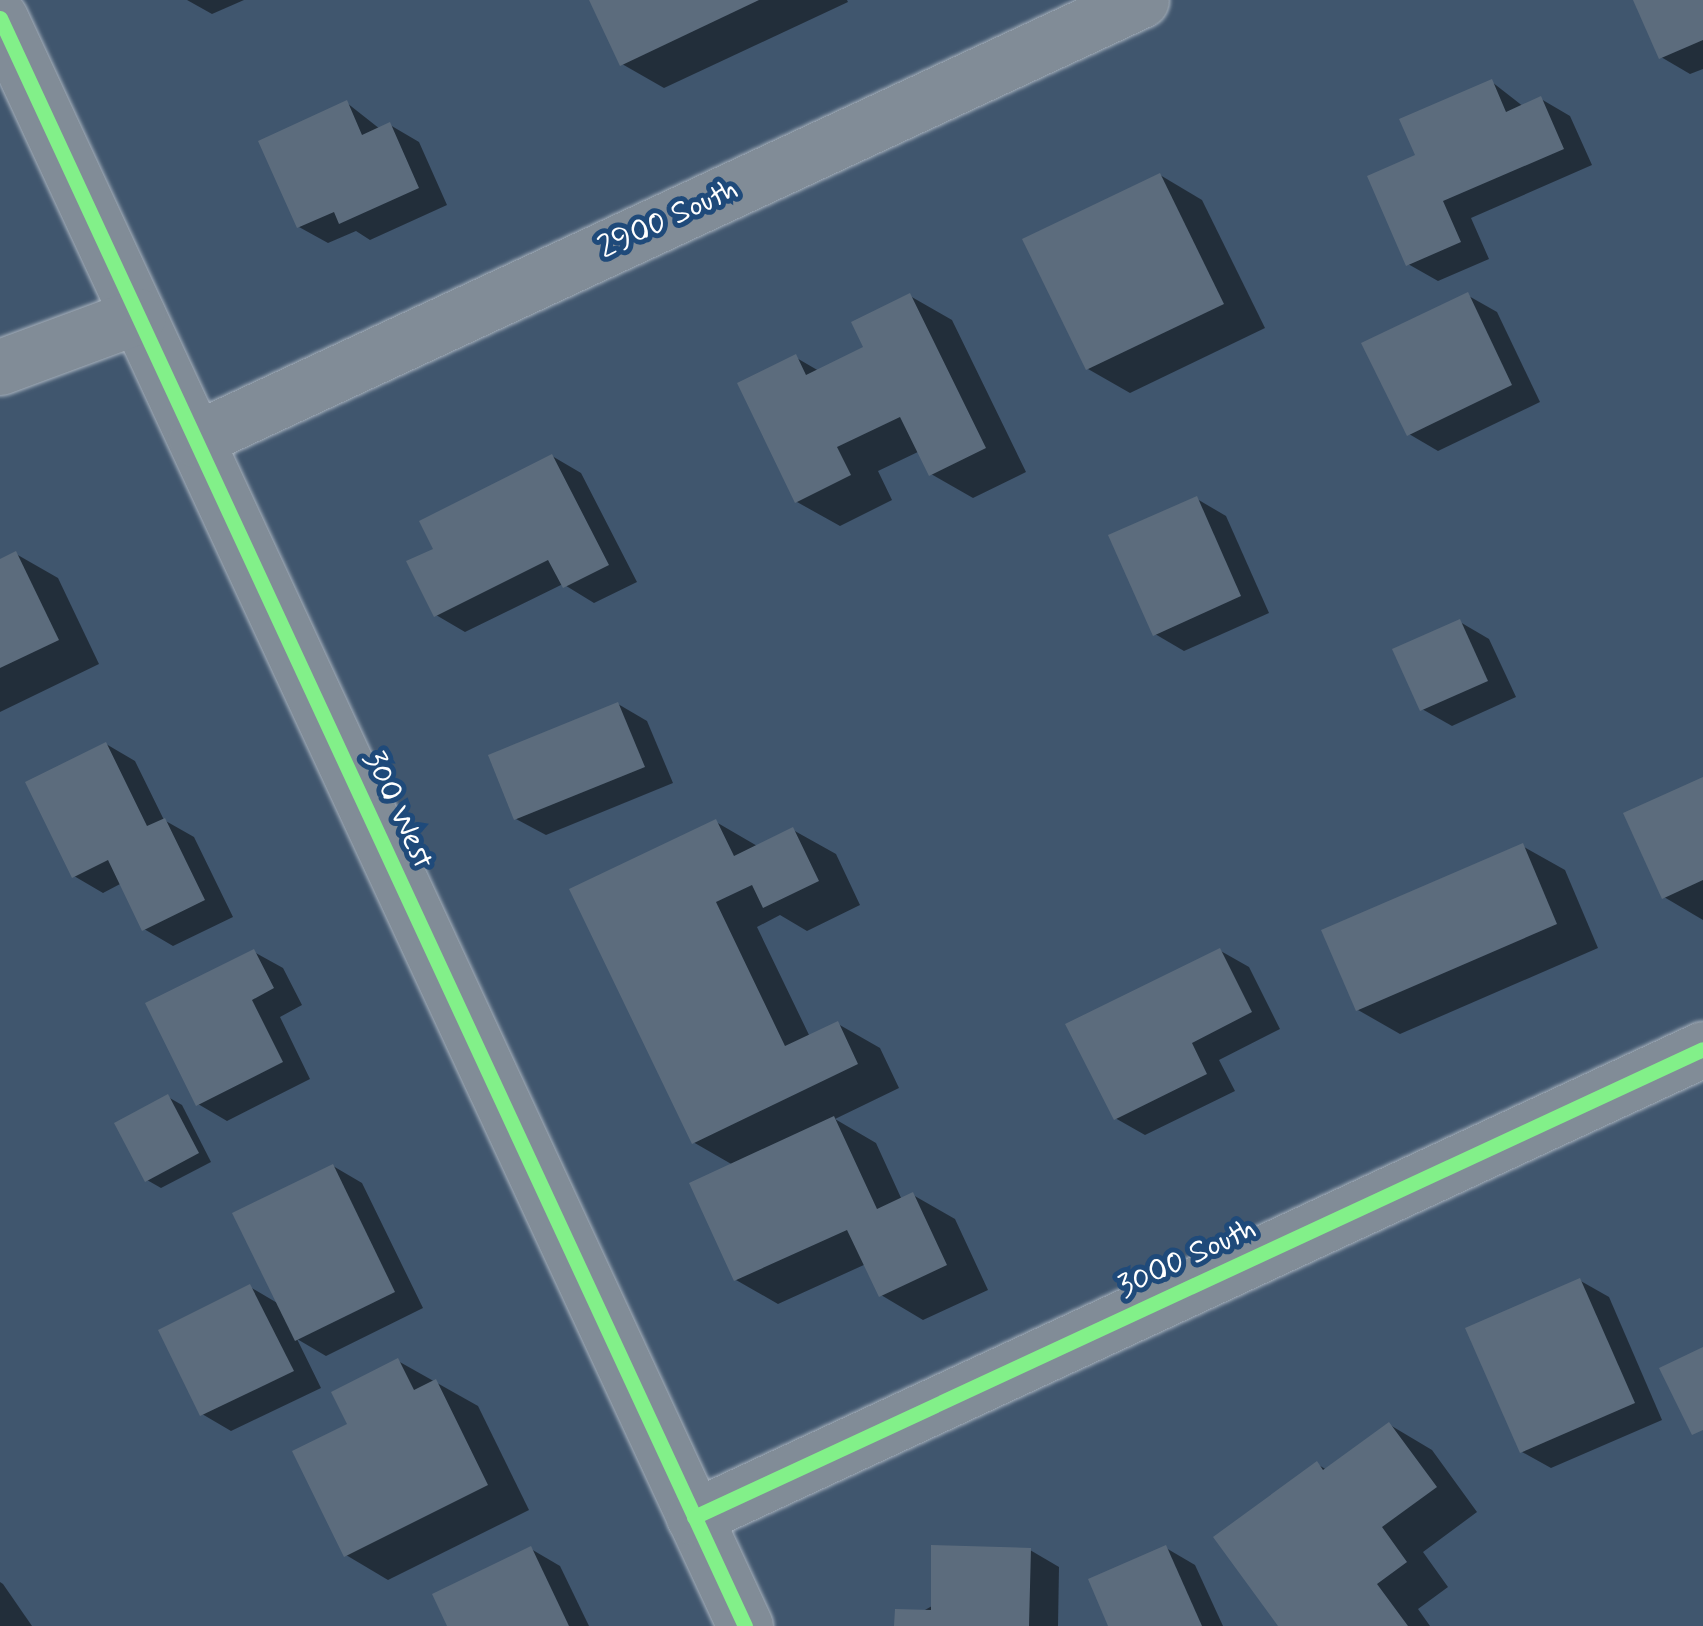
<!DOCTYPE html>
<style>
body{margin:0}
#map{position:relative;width:1703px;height:1626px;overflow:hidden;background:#40566e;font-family:Mynerve,sans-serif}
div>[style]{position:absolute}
.shadow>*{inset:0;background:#0007}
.building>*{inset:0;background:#5c6c7d}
.roads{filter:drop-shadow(0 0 2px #a9b3be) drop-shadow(0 0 2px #a9b3be)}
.minor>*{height:55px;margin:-27.5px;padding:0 27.5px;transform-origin:27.5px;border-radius:27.5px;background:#818c97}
.cycleway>*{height:15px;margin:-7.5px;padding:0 7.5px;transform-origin:7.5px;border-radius:7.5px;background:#82f089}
span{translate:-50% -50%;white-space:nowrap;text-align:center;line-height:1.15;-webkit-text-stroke:10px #1f4a7a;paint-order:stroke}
.street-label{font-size:32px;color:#fff}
</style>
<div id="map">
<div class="shadow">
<div style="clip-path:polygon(187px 0,244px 0,212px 14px)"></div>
<div style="clip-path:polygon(592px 0,847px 0,848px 2px,664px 88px,622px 64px)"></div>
<div style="clip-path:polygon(1636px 0,1703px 0,1703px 69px,1690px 74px,1661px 57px)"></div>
<div style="clip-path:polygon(1492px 82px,1524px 107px,1541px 99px,1570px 116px,1592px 165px,1471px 218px,1489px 259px,1438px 281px,1408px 264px,1418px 156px)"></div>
<div style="clip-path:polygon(347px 103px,380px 129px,390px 125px,419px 142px,447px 205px,370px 240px,356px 231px,328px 243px,299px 227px)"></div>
<div style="clip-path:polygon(1160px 175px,1202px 200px,1265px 328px,1130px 393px,1088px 369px)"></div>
<div style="clip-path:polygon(1467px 295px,1497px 312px,1540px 402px,1438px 451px,1409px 434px)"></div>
<div style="clip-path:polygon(910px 296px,952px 320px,1026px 472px,973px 498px,931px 474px,920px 451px,878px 471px,892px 500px,840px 526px,797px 502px,795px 357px,819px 371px,866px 348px)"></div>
<div style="clip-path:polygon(552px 456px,581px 473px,637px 582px,594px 603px,563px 584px,465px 632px,436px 615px,436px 550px)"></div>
<div style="clip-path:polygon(1197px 499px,1226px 516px,1269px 613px,1184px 651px,1155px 634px)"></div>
<div style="clip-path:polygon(16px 554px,58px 578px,99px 664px,0 712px,0 562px)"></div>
<div style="clip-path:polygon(1460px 622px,1489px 639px,1516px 697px,1452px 726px,1422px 709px)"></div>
<div style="clip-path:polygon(618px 704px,647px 721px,673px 783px,546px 835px,516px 819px)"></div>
<div style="clip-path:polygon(106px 744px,135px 761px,164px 820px,194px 837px,233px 917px,173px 946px,144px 929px,122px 883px,103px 893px,74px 876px)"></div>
<div style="clip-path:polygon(1703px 780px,1703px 920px,1664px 897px)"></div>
<div style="clip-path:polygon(716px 822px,759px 847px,793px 830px,836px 854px,860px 905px,807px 931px,780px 915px,757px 927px,810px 1037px,838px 1024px,880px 1048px,899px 1088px,835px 1119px,876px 1143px,902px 1200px,913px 1195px,955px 1219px,988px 1290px,923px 1320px,881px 1295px,866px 1264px,778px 1304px,736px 1280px,733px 1165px,693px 1142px)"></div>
<div style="clip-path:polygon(1522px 846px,1565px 870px,1598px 948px,1400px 1034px,1358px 1010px)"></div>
<div style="clip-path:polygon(1219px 950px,1249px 967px,1280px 1029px,1219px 1060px,1235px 1091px,1145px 1135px,1115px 1118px)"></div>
<div style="clip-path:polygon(254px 952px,283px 968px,302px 1005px,280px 1017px,310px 1079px,227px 1121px,198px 1104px)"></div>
<div style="clip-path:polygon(168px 1097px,182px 1105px,211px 1162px,161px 1188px,147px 1180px)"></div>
<div style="clip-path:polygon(333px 1166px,362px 1183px,423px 1308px,326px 1356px,297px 1339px,321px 1388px,231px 1431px,202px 1414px,250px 1287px,279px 1304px)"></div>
<div style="clip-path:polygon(1579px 1280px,1609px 1297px,1662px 1420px,1551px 1468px,1522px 1452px)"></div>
<div style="clip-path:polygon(398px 1361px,478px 1406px,529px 1510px,388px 1580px,346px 1555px)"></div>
<div style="clip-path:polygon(1390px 1425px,1432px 1450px,1477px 1512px,1423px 1552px,1448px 1587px,1418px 1609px,1430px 1626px,1281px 1626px,1317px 1464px,1327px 1470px)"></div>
<div style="clip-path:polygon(1166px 1548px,1195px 1565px,1223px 1626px,1111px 1626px)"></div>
<div style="clip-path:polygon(531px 1549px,560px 1566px,589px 1626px,450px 1626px)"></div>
<div style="clip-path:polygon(1030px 1550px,1059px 1567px,1058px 1626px,897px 1626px)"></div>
<div style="clip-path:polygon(0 1582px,3px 1584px,32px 1626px,0 1626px)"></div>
</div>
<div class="building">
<div style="clip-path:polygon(589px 0,759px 0,620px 66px)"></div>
<div style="clip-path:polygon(1633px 0,1703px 0,1703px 40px,1659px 59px)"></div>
<div style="clip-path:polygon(1492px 79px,1506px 112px,1541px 96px,1564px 149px,1443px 201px,1461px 242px,1406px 266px,1367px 176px,1415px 155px,1399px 119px)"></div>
<div style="clip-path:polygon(347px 100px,362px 135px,390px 122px,419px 188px,339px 224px,334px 212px,297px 228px,258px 141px)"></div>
<div style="clip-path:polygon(1160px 173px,1224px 304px,1086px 370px,1022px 239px)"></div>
<div style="clip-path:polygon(1468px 292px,1512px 385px,1407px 436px,1361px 343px)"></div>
<div style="clip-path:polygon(910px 293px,986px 448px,929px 476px,900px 417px,837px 447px,851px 475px,795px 503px,737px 383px,796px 354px,806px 375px,863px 347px,851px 322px)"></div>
<div style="clip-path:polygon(552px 454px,609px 565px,563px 588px,548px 560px,434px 617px,406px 561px,433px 549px,419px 521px)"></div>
<div style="clip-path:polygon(1197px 496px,1241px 596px,1153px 636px,1108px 535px)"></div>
<div style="clip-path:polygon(16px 551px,59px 640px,0 668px,0 559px)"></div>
<div style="clip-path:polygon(1460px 619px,1488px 681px,1420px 711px,1392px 649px)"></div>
<div style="clip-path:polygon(618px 702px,645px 767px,514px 820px,488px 755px)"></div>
<div style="clip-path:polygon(106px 742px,147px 826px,165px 818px,205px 900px,142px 931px,108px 860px,72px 878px,25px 782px)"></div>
<div style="clip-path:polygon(1703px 777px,1703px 880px,1662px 899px,1623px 813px)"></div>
<div style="clip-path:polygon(716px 819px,734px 856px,793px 827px,819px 881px,763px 908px,752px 885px,716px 902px,785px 1046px,838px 1021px,858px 1064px,692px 1144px,569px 889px)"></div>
<div style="clip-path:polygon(1523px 843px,1557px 924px,1356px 1011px,1321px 930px)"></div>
<div style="clip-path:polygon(1220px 948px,1252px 1012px,1192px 1043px,1207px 1074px,1114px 1120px,1065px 1024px)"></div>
<div style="clip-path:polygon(254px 949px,274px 988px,252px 1000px,283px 1062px,196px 1106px,145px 1003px)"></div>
<div style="clip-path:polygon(168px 1094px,199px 1153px,145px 1182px,114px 1123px)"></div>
<div style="clip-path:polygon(834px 1116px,877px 1209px,913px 1192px,947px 1265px,879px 1297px,847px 1230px,734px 1281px,689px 1183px)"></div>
<div style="clip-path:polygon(333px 1164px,395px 1292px,295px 1341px,232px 1213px)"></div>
<div style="clip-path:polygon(1580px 1278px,1635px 1403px,1520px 1453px,1465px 1328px)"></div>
<div style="clip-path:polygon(250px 1284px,294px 1371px,200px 1416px,158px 1330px)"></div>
<div style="clip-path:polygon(1703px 1347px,1703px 1430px,1692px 1435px,1659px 1368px)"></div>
<div style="clip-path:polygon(398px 1358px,414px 1390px,436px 1379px,488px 1485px,344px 1557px,292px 1451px,347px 1424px,331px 1392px)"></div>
<div style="clip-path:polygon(1389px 1422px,1437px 1487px,1382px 1527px,1407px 1562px,1377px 1584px,1408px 1626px,1278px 1626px,1213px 1537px,1317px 1461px,1323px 1470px)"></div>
<div style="clip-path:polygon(931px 1545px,1031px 1548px,1029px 1626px,894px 1626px,895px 1609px,931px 1610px)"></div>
<div style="clip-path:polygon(1166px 1545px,1202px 1626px,1108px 1626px,1088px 1579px)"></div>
<div style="clip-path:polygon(531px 1546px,569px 1626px,447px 1626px,432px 1594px)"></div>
</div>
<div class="roads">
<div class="minor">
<div style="left:0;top:18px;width:1772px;rotate:65.14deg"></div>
<div style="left:0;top:367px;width:147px;rotate:-20.3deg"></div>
<div style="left:196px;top:439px;width:1042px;rotate:-24.92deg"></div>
<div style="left:694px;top:1517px;width:1112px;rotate:-24.88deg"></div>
</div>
</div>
<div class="cycleway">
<div style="left:0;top:18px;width:1772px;rotate:65.14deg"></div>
<div style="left:694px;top:1517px;width:1112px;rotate:-24.88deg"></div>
</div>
<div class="street-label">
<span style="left:668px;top:219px;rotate:-25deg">2900 South</span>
<span style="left:398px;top:810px;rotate:65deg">300 West</span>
<span style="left:1187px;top:1258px;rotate:-25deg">3000 South</span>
</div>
</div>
